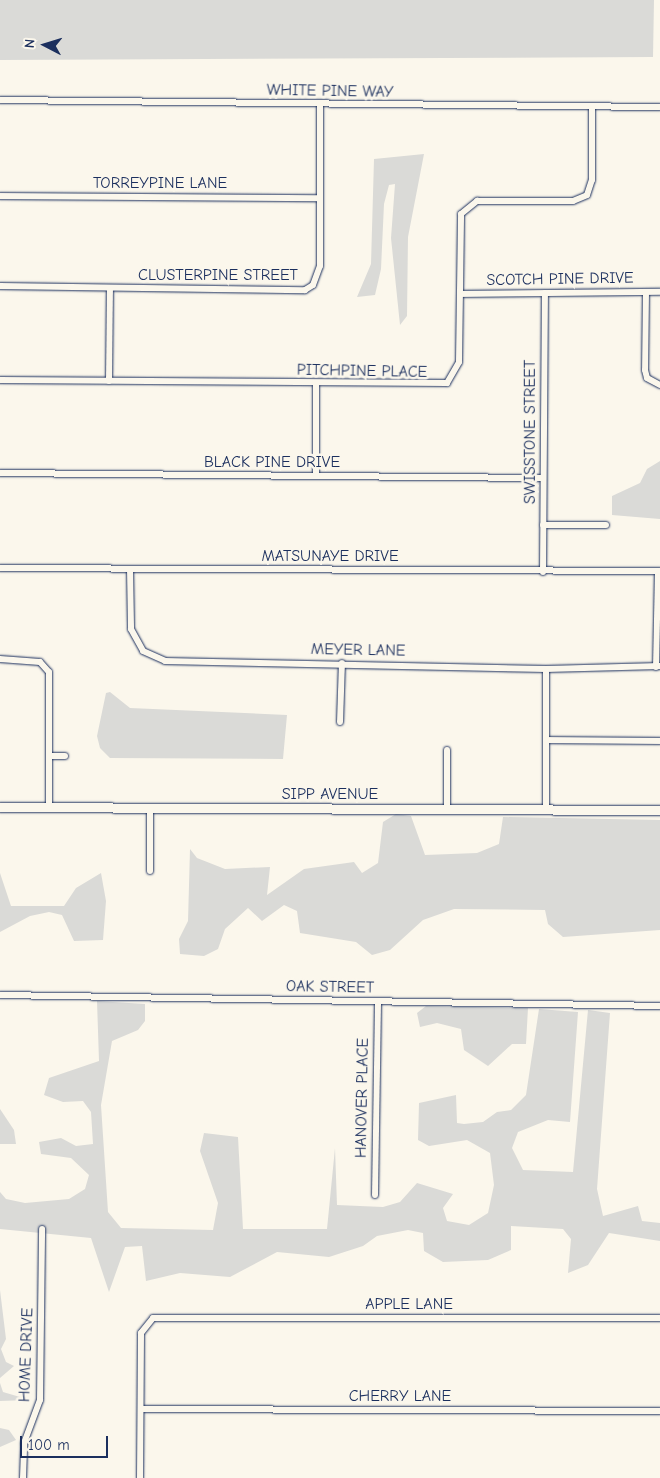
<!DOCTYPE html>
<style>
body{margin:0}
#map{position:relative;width:660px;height:1478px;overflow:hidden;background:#fbf7ec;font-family:"Comic Neue",sans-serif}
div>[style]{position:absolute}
.green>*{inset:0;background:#dadad7}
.roads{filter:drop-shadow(0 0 1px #1b2f5e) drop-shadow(0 0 1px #1b2f5e)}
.street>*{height:6px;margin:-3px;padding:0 3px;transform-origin:3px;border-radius:3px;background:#fbf7ec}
.secondary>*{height:9px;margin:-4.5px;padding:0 4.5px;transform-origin:4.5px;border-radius:4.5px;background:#fbf7ec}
span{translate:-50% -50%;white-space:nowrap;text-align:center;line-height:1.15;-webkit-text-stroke:5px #fbf7ec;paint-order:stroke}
.street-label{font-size:16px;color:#1b2f5e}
.north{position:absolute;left:20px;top:20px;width:50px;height:50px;-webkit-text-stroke:4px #fbf7ec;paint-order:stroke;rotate:275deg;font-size:14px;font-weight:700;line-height:20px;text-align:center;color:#1b2f5e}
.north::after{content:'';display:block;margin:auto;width:18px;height:22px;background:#1b2f5e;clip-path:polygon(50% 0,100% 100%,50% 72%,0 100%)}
.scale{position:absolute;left:20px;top:1436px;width:88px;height:22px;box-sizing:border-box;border:2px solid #1b2f5e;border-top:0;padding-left:6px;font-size:15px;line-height:18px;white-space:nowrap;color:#1b2f5e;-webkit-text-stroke:4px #fbf7ec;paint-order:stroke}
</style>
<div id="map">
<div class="green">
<div style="clip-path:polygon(0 0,654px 0,653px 57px,0 60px)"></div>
<div style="clip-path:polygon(424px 154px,408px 237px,407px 316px,400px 325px,391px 238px,395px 184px,389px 185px,384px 204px,381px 269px,375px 295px,357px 297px,371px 264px,374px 159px)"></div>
<div style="clip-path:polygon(660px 461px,660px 519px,612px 515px,612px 496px,640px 483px,647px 469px)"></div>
<div style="clip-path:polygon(110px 692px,130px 708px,287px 715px,283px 759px,110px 758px,100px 748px,97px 736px,106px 693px)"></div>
<div style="clip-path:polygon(396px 814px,411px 816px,425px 855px,477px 853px,499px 844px,503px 817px,660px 820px,660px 930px,563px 937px,548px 924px,545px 910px,454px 909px,423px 920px,390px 950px,372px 955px,356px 942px,300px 933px,297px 911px,284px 905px,262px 921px,248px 908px,225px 929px,218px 949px,204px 956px,180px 954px,179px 939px,188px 921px,190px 849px,197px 858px,225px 869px,270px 867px,267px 895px,304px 869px,354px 862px,362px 873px,378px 863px,383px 822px)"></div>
<div style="clip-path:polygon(0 873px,11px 906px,64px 906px,76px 888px,101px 873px,106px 901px,103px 940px,74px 941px,62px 915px,49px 912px,30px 916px,0 932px)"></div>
<div style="clip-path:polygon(97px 1001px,145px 1004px,145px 1021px,138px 1030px,112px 1041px,101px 1105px,108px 1212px,121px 1228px,213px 1230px,218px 1203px,200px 1151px,204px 1133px,238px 1137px,243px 1229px,327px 1229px,335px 1148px,337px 1205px,383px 1207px,400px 1202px,417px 1183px,453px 1194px,443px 1208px,447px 1221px,469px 1225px,488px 1213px,494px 1185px,490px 1153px,467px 1140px,429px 1146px,418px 1140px,419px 1103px,456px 1095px,457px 1123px,464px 1124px,483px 1122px,497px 1112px,511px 1110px,526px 1095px,539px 1009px,578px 1012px,570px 1122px,548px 1120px,518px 1132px,512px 1148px,523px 1170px,573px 1172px,588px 1010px,610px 1013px,597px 1189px,603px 1216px,638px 1206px,642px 1221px,660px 1223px,660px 1241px,609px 1233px,588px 1265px,568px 1273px,571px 1239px,563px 1229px,511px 1226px,511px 1250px,488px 1260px,443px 1262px,424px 1251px,423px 1233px,408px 1230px,377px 1236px,363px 1246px,329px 1257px,277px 1252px,230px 1277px,180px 1273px,146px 1281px,142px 1246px,125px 1247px,109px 1292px,91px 1238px,0 1229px,0 1192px,6px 1199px,25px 1203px,69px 1199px,85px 1189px,89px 1175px,71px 1158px,41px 1154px,39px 1142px,61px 1138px,76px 1146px,93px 1144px,91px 1112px,83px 1101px,63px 1102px,44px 1095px,49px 1078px,99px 1061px)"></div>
<div style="clip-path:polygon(426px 1006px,528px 1008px,526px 1044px,512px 1044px,488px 1066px,464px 1050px,461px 1029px,437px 1023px,420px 1027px,417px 1013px)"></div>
<div style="clip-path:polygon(0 1109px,14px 1130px,16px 1144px,0 1144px)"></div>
<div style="clip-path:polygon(0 1290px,6px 1339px,1px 1349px,6px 1362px,14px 1366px,0 1378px)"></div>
<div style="clip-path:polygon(0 1383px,3px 1392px,30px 1400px,0 1401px)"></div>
<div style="clip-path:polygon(0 1428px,9px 1430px,16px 1440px,0 1447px)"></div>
</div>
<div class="roads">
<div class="street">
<div style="left:0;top:100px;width:660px;rotate:0.61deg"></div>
<div style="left:0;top:196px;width:319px;rotate:0.4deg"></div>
<div style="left:0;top:286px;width:305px;rotate:0.8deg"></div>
<div style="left:305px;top:290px;width:9px;rotate:-32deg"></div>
<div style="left:313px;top:285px;width:20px;rotate:-70deg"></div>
<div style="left:320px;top:266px;width:161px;rotate:-90deg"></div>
<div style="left:646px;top:292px;width:78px;rotate:90.7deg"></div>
<div style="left:645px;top:370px;width:8px;rotate:76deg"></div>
<div style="left:647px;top:378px;width:15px;rotate:28deg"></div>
<div style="left:460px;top:294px;width:200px;rotate:-0.6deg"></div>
<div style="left:0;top:380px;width:447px;rotate:0.4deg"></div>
<div style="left:447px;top:383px;width:24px;rotate:-60deg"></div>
<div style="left:459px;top:362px;width:148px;rotate:-89.2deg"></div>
<div style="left:461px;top:214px;width:21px;rotate:-39deg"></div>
<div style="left:477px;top:201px;width:96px"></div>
<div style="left:573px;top:201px;width:15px;rotate:-23deg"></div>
<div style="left:587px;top:195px;width:16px;rotate:-72deg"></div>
<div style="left:592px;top:180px;width:73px;rotate:-90deg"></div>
<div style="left:109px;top:381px;width:93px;rotate:-89.4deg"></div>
<div style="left:0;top:473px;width:543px;rotate:0.53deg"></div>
<div style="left:316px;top:475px;width:91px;rotate:-90deg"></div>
<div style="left:543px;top:525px;width:63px"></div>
<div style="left:0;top:568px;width:660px;rotate:0.26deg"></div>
<div style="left:130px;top:569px;width:60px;rotate:89deg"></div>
<div style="left:131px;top:629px;width:25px;rotate:61deg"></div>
<div style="left:143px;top:651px;width:24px;rotate:24deg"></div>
<div style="left:165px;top:661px;width:381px;rotate:1.2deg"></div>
<div style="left:546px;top:669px;width:114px;rotate:-1.5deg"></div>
<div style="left:543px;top:572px;width:279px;rotate:-89.6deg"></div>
<div style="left:0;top:659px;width:40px;rotate:4.3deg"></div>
<div style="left:40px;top:662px;width:13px;rotate:48deg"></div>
<div style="left:49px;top:672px;width:135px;rotate:90deg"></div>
<div style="left:656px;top:667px;width:96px;rotate:-88.8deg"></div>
<div style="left:546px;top:669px;width:141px;rotate:90deg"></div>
<div style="left:340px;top:722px;width:59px;rotate:-88.1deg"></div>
<div style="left:546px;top:740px;width:114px;rotate:0.5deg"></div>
<div style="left:49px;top:756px;width:16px"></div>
<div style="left:150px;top:808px;width:63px;rotate:90deg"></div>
<div style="left:447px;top:809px;width:59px;rotate:-90deg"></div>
<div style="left:0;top:995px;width:660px;rotate:0.95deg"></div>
<div style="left:375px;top:1195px;width:193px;rotate:-89.1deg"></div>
<div style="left:141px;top:1409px;width:519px;rotate:0.22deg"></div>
<div style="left:23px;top:1478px;width:35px;rotate:-88deg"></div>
<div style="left:24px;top:1443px;width:46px;rotate:-69.6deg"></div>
<div style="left:40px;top:1400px;width:171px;rotate:-89.3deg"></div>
<div style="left:140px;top:1478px;width:145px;rotate:-89.6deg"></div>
<div style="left:141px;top:1333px;width:19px;rotate:-51deg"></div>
<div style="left:153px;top:1318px;width:507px"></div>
</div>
<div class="secondary">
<div style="left:0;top:807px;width:660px;rotate:0.26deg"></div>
</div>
</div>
<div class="street-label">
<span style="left:330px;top:91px;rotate:1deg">WHITE PINE WAY</span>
<span style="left:160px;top:183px">TORREYPINE LANE</span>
<span style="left:218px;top:275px">CLUSTERPINE STREET</span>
<span style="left:560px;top:279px;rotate:-1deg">SCOTCH PINE DRIVE</span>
<span style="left:362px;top:371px;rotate:1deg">PITCHPINE PLACE</span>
<span style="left:530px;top:432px;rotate:-90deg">SWISSTONE STREET</span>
<span style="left:272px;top:462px">BLACK PINE DRIVE</span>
<span style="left:330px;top:556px">MATSUNAYE DRIVE</span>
<span style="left:358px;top:650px;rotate:1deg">MEYER LANE</span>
<span style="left:330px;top:794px">SIPP AVENUE</span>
<span style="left:330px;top:987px;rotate:1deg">OAK STREET</span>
<span style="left:362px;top:1098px;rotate:-89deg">HANOVER PLACE</span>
<span style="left:409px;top:1304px">APPLE LANE</span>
<span style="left:26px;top:1355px;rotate:-88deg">HOME DRIVE</span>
<span style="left:400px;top:1396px">CHERRY LANE</span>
</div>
<div class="north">N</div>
<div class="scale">100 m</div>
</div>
